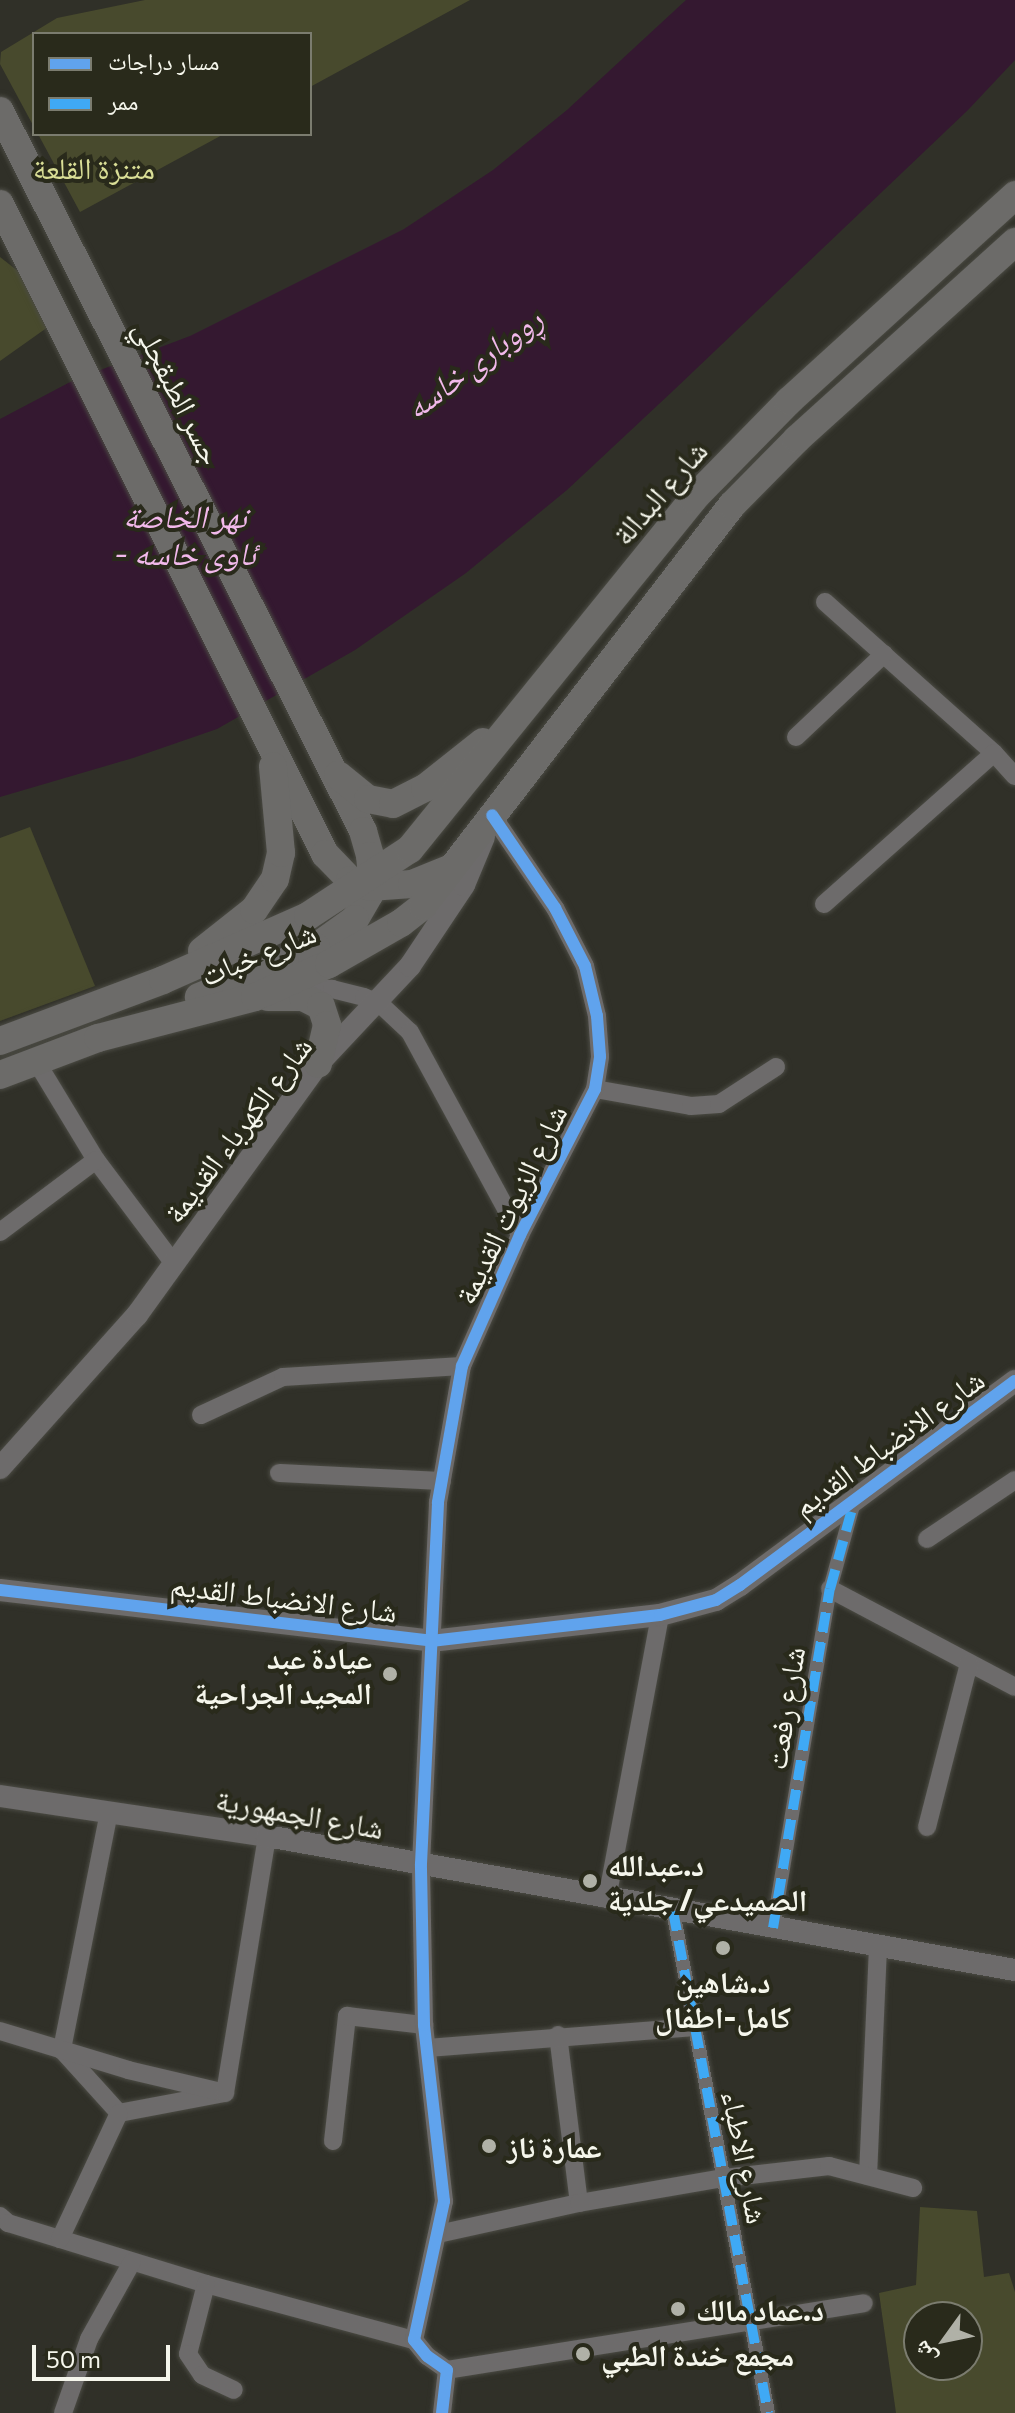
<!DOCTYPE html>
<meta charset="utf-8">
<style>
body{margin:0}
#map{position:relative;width:1015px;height:2413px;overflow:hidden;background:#303028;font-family:Commissioner,"Noto Naskh Arabic",sans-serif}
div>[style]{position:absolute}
.green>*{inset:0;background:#484a2d}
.water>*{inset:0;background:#341830}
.roads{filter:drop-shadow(0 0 2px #4b4b44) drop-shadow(0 0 2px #4b4b44)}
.pedestrian>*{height:14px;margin:-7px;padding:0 7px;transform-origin:7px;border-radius:7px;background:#6d6b6b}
.minor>*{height:18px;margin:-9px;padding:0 9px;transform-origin:9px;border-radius:9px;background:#6d6b6b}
.tertiary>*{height:22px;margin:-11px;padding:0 11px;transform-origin:11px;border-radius:11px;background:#6d6b6b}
.primary>*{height:28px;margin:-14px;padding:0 14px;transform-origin:14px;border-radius:14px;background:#6c6b69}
.quiet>*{height:10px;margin-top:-5px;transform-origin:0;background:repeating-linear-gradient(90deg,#3fa9f5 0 20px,transparent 0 30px)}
.cycleway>*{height:12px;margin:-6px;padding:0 6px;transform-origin:6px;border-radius:6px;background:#60a3ed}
.dots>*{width:22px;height:22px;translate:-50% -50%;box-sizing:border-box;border:4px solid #292a1b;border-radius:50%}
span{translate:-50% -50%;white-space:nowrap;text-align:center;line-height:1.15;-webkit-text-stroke:8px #292a1b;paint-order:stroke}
.park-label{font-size:30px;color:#d9de96}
.street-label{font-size:30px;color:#f5f6ec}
.poi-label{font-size:30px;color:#f5f6ec;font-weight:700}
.right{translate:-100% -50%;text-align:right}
.left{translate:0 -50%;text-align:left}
.water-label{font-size:32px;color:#f2b9eb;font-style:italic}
.legend{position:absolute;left:32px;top:32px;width:280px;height:104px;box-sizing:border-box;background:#292a1b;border:2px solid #7b7c6f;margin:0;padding:10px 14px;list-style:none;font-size:24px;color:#f5f6ec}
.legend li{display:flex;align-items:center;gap:16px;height:40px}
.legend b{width:40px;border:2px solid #7b7c6f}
.north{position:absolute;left:903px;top:2301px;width:80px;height:80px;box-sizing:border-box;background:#292a1b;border:2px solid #7b7c6f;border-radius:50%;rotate:237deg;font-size:22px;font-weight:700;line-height:32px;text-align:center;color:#f5f6ec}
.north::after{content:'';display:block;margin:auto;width:28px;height:36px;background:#b0b1a7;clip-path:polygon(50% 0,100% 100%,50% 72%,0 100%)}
.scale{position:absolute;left:32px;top:2345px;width:138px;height:36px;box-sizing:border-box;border:4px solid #f5f6ec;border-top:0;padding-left:10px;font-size:24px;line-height:28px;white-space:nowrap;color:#f5f6ec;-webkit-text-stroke:6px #292a1b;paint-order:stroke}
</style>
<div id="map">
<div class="green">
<div style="clip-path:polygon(145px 0,470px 0,310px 87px,310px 34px,34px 34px,34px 127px,0 64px,1px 52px,57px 18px)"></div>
<div style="clip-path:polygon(38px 134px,224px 134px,80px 212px)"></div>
<div style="clip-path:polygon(0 257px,23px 275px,48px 327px,0 361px)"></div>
<div style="clip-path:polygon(30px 827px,95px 986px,0 1021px,0 838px)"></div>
<div style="clip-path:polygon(evenodd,920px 2207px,977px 2211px,984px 2277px,1009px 2273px,1015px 2292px,1015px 2413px,896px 2413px,879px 2293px,916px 2285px,920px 2207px,919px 2317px,967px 2317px,967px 2365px,919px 2365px,919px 2317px)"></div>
</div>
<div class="water">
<div style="clip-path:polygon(686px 0,1015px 0,1015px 60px,968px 110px,675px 389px,567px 490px,466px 573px,355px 650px,217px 729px,133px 758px,0 797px,0 419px,74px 380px,190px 336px,404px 229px,493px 170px,567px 110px)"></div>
</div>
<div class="roads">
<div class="pedestrian">
<div style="left:673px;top:1911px;width:511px;rotate:79.28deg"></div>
<div style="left:773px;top:1928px;width:344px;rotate:-80.5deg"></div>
<div style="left:830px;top:1589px;width:90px;rotate:-74.6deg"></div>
</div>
<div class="minor">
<div style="left:825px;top:602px;width:227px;rotate:41.8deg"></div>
<div style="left:994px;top:753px;width:31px;rotate:48deg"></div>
<div style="left:796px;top:737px;width:121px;rotate:-43.3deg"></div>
<div style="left:824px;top:904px;width:227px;rotate:-41.6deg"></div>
<div style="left:294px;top:990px;width:38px;rotate:-2deg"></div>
<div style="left:332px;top:989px;width:33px;rotate:14deg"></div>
<div style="left:364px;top:997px;width:16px;rotate:22deg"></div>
<div style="left:379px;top:1003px;width:42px;rotate:43.1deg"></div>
<div style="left:410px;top:1032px;width:231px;rotate:61.5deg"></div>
<div style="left:36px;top:1061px;width:116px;rotate:58.8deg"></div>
<div style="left:96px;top:1160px;width:130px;rotate:53.1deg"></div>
<div style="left:595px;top:1089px;width:97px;rotate:10deg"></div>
<div style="left:691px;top:1106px;width:28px;rotate:-4deg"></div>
<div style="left:719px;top:1104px;width:68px;rotate:-33deg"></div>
<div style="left:0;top:1232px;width:120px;rotate:-36.9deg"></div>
<div style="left:201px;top:1415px;width:90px;rotate:-24.9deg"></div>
<div style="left:283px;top:1377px;width:179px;rotate:-3.5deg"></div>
<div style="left:279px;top:1473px;width:163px;rotate:2.8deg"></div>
<div style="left:927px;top:1539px;width:106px;rotate:-33.8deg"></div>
<div style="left:830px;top:1589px;width:209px;rotate:27.9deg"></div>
<div style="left:109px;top:1812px;width:243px;rotate:101.2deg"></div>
<div style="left:62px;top:2050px;width:85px;rotate:47.9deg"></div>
<div style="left:119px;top:2113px;width:108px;rotate:-10.7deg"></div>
<div style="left:927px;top:1827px;width:169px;rotate:-75.6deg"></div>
<div style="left:607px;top:1899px;width:289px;rotate:-79.4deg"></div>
<div style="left:0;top:2031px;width:134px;rotate:16.9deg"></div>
<div style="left:128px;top:2070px;width:97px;rotate:13.2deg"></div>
<div style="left:558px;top:2035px;width:169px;rotate:82.9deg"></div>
<div style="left:427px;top:2048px;width:269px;rotate:-4.5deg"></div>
<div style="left:225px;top:2093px;width:260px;rotate:-80.7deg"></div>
<div style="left:333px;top:2141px;width:126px;rotate:-83.6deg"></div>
<div style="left:347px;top:2016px;width:78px;rotate:6.7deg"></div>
<div style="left:868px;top:2176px;width:229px;rotate:-87.5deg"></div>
<div style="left:0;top:2216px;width:11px;rotate:41deg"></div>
<div style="left:8px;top:2223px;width:207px;rotate:17.1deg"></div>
<div style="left:206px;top:2284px;width:215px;rotate:15.1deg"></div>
<div style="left:438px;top:2234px;width:144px;rotate:-12.4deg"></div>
<div style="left:579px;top:2203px;width:147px;rotate:-9.8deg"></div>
<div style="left:724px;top:2178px;width:106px;rotate:-6.5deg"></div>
<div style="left:829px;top:2166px;width:87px;rotate:14.7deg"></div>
<div style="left:60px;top:2239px;width:139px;rotate:-64.9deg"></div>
<div style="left:206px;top:2284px;width:72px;rotate:104.4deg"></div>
<div style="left:188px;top:2354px;width:25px;rotate:56deg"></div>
<div style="left:202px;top:2375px;width:35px;rotate:25deg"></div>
<div style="left:447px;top:2370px;width:422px;rotate:-9.1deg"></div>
<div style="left:63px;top:2413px;width:78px;rotate:-70.6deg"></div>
<div style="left:89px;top:2339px;width:88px;rotate:-60.8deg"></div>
<div style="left:442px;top:2413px;width:43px;rotate:-83.4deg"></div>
<div style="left:447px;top:2370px;width:24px;rotate:-145deg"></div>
<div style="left:427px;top:2356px;width:21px;rotate:-129deg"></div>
<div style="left:414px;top:2340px;width:142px;rotate:-77.8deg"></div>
<div style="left:444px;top:2201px;width:177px;rotate:-96.5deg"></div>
<div style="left:424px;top:2025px;width:161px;rotate:-91.1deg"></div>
<div style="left:421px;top:1864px;width:362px;rotate:-87.3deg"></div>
<div style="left:438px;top:1502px;width:138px;rotate:-80deg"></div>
<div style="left:462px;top:1366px;width:143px;rotate:-66.1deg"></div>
<div style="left:520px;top:1235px;width:164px;rotate:-62.8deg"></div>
<div style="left:595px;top:1089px;width:33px;rotate:-81deg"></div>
<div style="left:600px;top:1056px;width:40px;rotate:-94.3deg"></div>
<div style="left:597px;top:1016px;width:51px;rotate:-103.5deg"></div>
<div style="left:585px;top:966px;width:65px;rotate:-117.3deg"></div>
<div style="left:555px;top:908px;width:112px;rotate:-124.1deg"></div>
</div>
<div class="tertiary">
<div style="left:0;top:1468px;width:205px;rotate:-48.2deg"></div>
<div style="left:137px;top:1315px;width:309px;rotate:-54.2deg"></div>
<div style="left:318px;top:1064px;width:134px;rotate:-46.8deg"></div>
<div style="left:410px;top:966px;width:97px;rotate:-56.3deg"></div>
<div style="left:464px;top:885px;width:52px;rotate:-67.4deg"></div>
<div style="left:0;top:1590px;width:434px;rotate:6.7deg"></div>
<div style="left:431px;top:1641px;width:230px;rotate:-6.5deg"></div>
<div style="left:660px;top:1615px;width:58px;rotate:-15deg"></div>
<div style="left:716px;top:1600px;width:28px;rotate:-32deg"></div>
<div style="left:740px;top:1585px;width:342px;rotate:-36.6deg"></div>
<div style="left:0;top:1796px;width:270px;rotate:8.5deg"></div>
<div style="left:267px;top:1836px;width:760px;rotate:10.16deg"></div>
</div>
<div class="primary">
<div style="left:0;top:111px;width:806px;rotate:63.24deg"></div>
<div style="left:363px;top:831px;width:26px;rotate:74deg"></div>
<div style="left:370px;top:856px;width:20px;rotate:84deg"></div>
<div style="left:372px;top:876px;width:19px;rotate:99deg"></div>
<div style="left:369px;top:895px;width:28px;rotate:120deg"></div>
<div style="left:355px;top:919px;width:48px;rotate:144.3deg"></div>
<div style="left:316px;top:947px;width:34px;rotate:154deg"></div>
<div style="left:285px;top:962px;width:93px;rotate:157.9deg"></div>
<div style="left:0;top:204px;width:727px;rotate:63.43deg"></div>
<div style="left:325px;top:854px;width:36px;rotate:46deg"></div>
<div style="left:350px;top:880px;width:21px;rotate:19deg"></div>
<div style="left:370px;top:887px;width:42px;rotate:-4.1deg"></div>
<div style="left:412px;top:884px;width:40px;rotate:-22deg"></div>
<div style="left:338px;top:775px;width:38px;rotate:39deg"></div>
<div style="left:368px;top:799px;width:25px;rotate:11deg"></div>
<div style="left:393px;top:804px;width:36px;rotate:-27deg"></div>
<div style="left:425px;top:788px;width:74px;rotate:-38.4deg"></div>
<div style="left:202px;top:951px;width:66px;rotate:-38.3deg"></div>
<div style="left:254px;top:910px;width:37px;rotate:-56deg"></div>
<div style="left:275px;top:879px;width:27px;rotate:-77deg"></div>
<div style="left:281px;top:853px;width:87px;rotate:-95.3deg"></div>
<div style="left:268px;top:997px;width:35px"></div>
<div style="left:303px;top:997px;width:20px;rotate:27deg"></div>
<div style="left:321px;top:1006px;width:20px;rotate:72deg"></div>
<div style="left:327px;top:1025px;width:40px;rotate:103deg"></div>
<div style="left:0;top:1041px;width:174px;rotate:-20.5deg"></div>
<div style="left:163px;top:980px;width:158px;rotate:-23.8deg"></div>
<div style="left:308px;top:916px;width:122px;rotate:-33.3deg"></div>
<div style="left:410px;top:849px;width:450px;rotate:-51deg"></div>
<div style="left:693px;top:499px;width:137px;rotate:-45.6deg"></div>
<div style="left:789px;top:401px;width:306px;rotate:-42.3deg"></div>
<div style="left:0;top:1075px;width:105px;rotate:-20.7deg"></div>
<div style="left:98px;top:1038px;width:162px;rotate:-14.6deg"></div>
<div style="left:255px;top:997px;width:81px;rotate:-24deg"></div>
<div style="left:329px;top:964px;width:83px;rotate:-29.7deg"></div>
<div style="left:401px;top:923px;width:28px;rotate:-38deg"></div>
<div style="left:423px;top:906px;width:506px;rotate:-52.38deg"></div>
<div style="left:732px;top:505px;width:93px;rotate:-45.4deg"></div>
<div style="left:797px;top:439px;width:294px;rotate:-42.1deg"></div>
</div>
</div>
<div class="quiet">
<div style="left:673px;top:1911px;width:511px;rotate:79.28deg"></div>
<div style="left:773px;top:1928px;width:344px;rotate:-80.5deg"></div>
<div style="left:830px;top:1589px;width:90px;rotate:-74.6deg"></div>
</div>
<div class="cycleway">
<div style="left:0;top:1590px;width:434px;rotate:6.7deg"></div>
<div style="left:431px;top:1641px;width:230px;rotate:-6.5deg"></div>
<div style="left:660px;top:1615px;width:58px;rotate:-15deg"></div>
<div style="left:716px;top:1600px;width:28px;rotate:-32deg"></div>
<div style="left:740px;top:1585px;width:342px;rotate:-36.6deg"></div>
<div style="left:442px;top:2413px;width:43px;rotate:-83.4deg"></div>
<div style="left:447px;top:2370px;width:24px;rotate:-145deg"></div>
<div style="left:427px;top:2356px;width:21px;rotate:-129deg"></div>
<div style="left:414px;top:2340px;width:142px;rotate:-77.8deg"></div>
<div style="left:444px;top:2201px;width:177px;rotate:-96.5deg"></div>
<div style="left:424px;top:2025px;width:161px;rotate:-91.1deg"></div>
<div style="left:421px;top:1864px;width:362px;rotate:-87.3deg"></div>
<div style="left:438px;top:1502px;width:138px;rotate:-80deg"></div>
<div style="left:462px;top:1366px;width:143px;rotate:-66.1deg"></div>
<div style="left:520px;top:1235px;width:164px;rotate:-62.8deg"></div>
<div style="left:595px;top:1089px;width:33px;rotate:-81deg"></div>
<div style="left:600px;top:1056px;width:40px;rotate:-94.3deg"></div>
<div style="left:597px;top:1016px;width:51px;rotate:-103.5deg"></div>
<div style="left:585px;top:966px;width:65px;rotate:-117.3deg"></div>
<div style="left:555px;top:908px;width:112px;rotate:-124.1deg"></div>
</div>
<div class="dots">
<div style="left:390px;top:1674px;background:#b0b1a7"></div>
<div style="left:590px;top:1881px;background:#b0b1a7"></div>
<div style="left:723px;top:1948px;background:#b0b1a7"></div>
<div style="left:489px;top:2146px;background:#b0b1a7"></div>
<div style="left:678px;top:2309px;background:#b0b1a7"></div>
<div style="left:583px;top:2354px;background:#b0b1a7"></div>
</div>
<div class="park-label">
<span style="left:94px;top:167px">متنزة القلعة</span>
</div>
<div class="street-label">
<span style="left:179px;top:392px;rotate:63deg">جسر الطبقجلي</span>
<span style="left:659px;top:492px;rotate:-49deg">شارع البدالة</span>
<span style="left:258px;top:953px;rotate:-22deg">شارع خبات</span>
<span style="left:237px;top:1129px;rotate:-53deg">شارع الكهرباء القديمة</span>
<span style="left:510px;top:1204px;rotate:-64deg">شارع الزيوت القديمة</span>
<span style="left:888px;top:1442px;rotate:-36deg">شارع الانضباط القديم</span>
<span style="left:284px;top:1597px;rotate:7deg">شارع الانضباط القديم</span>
<span style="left:784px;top:1708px;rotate:-81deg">شارع رفعت</span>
<span style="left:300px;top:1813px;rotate:10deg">شارع الجمهورية</span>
<span style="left:746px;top:2157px;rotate:79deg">شارع الاطباء</span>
</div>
<div class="poi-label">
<span class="right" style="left:372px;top:1674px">عيادة عبد<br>المجيد الجراحية</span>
<span class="left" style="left:608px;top:1881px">د.عبدالله<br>الصميدعي/ جلدية</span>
<span style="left:723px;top:1998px">د.شاهين<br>كامل-اطفال</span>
<span class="left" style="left:507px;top:2146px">عمارة ناز</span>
<span class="left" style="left:696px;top:2309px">د.عماد مالك</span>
<span class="left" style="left:601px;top:2354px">مجمع خندة الطبي</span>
</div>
<div class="water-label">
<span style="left:473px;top:362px;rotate:-37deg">ڕووباری خاسە</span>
<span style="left:185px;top:534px">نهر الخاصة<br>- ئاوی خاسە</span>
</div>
<ul class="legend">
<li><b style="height:10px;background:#60a3ed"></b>مسار دراجات</li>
<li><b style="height:10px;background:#3fa9f5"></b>ممر</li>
</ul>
<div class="north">ش</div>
<div class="scale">50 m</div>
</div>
